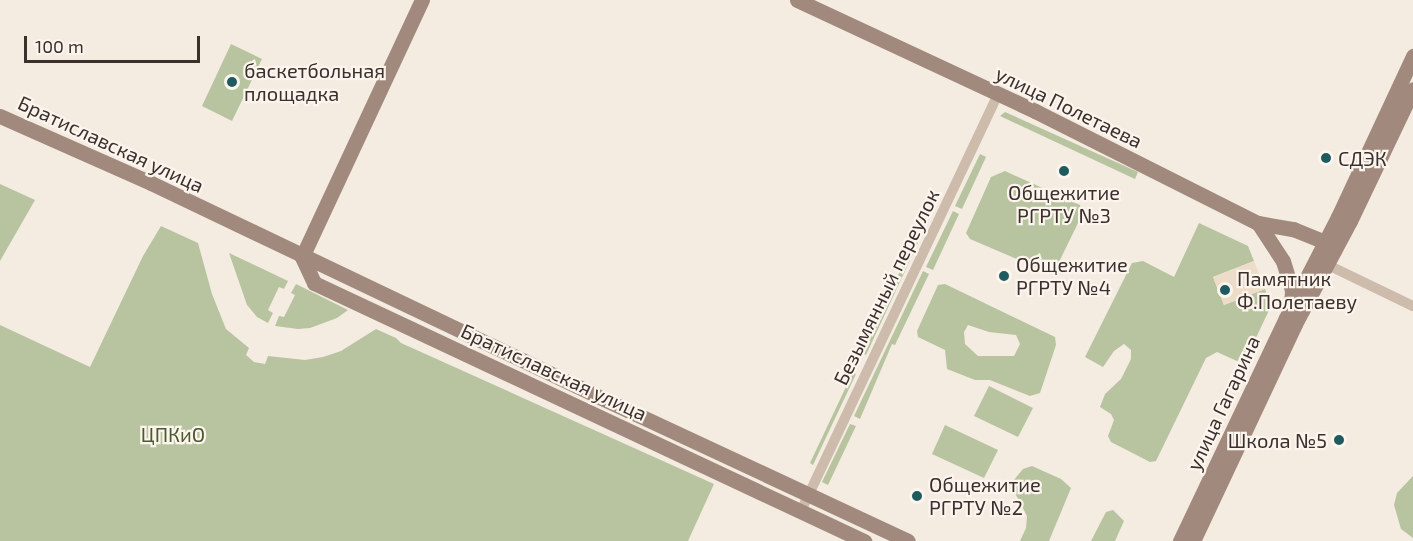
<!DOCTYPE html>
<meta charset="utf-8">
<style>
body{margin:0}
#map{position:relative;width:1413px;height:541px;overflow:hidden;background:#f4ebe1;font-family:"Exo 2",sans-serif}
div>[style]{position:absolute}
.green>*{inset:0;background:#b8c4a0}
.plaza>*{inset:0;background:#ecdcc8}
.street>*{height:10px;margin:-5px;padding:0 5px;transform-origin:5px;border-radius:5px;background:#cdbbac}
.secondary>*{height:15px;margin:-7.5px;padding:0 7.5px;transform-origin:7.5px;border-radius:7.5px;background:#a18a7d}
.dots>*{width:16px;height:16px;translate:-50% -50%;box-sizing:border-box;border:3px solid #fbf5ee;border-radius:50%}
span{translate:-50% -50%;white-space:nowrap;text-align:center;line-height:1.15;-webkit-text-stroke:4.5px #fbf5ee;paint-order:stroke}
.poi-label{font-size:20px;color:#3b302b}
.left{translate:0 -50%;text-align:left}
.right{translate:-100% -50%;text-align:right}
.street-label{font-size:20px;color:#3b302b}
.park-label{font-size:20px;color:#4a5a2e}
.scale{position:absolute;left:24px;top:36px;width:176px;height:27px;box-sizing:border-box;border:3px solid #3b302b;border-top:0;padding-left:8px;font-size:18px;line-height:21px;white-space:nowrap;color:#3b302b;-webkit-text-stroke:4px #fbf5ee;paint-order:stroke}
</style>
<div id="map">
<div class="green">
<div style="clip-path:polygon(231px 44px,262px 59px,232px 121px,202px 106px)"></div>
<div style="clip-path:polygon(1005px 112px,1138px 172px,1135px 179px,1000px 116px)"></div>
<div style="clip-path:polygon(980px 154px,986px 157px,962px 209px,955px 206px)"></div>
<div style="clip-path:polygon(1005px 171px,1080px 205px,1081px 217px,1056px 268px,1047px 272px,970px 239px,966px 233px,991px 177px)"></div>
<div style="clip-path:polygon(0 184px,35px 200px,0 261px)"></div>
<div style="clip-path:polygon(953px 211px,959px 214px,933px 270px,926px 267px)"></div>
<div style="clip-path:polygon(1199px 223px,1248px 246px,1254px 261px,1213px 277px,1224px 305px,1265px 289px,1271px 306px,1246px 359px,1243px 358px,1237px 361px,1217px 352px,1206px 358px,1156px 461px,1150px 462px,1111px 442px,1108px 436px,1114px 420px,1111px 414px,1100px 407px,1105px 394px,1121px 379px,1131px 359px,1131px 350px,1124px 344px,1114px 351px,1103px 367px,1085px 357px,1132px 263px,1143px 261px,1174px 277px)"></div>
<div style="clip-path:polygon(161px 226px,198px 243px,212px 294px,226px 329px,249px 348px,246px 355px,254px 362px,265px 364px,268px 356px,305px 360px,323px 357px,341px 351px,376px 329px,396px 338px,401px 343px,714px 484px,688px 541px,0 541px,0 325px,90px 367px,143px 256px)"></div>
<div style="clip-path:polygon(914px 241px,918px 243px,866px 355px,862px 353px)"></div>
<div style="clip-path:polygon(229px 253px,288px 281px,284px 289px,279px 287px,268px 310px,273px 313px,268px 323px,257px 317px,247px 305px)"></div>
<div style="clip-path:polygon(923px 271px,929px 274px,895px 345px,892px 344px,860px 419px,854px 416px)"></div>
<div style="clip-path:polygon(296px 284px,348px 310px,337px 318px,310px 328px,298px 329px,275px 326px,279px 316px,284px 317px,295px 295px,291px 293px)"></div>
<div style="clip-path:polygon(evenodd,945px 284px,1055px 337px,1056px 345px,1040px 393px,1030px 396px,990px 380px,975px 380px,947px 369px,945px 350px,918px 337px,917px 331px,938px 285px,945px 284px,968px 325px,989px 332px,1016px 335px,1020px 344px,1014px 356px,978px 356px,965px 344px,964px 332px,968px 325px)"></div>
<div style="clip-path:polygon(853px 372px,856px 374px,813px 465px,810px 463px)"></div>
<div style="clip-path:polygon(989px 386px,1033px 408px,1018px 437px,974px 416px)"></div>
<div style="clip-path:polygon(850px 424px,856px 426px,828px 485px,822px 482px)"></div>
<div style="clip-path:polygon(945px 425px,998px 450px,984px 478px,932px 454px)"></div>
<div style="clip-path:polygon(1032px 466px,1061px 479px,1071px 488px,1049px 541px,1020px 541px,1026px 528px,1027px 516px,1015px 493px,1014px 480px,1023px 469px)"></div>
<div style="clip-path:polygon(1413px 476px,1413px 538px,1401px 529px,1394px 505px,1397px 493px)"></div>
<div style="clip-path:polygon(1113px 510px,1124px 521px,1115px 541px,1091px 541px,1106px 512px)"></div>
</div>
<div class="plaza">
<div style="clip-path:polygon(1254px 261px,1265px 289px,1224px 305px,1213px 277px)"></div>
</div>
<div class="street">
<div style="left:1328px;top:265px;width:94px;rotate:25.8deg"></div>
<div style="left:801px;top:511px;width:461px;rotate:-64.7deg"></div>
</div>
<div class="secondary">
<div style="left:797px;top:0;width:263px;rotate:25deg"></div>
<div style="left:1035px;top:111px;width:250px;rotate:26.7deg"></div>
<div style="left:1258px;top:223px;width:36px;rotate:10deg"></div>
<div style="left:1293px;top:229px;width:35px;rotate:22deg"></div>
<div style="left:0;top:116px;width:165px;rotate:23.9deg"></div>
<div style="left:151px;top:183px;width:492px;rotate:25.5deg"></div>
<div style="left:595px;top:395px;width:345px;rotate:25deg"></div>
<div style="left:1258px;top:223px;width:45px;rotate:56.7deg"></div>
<div style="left:1283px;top:261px;width:31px;rotate:73deg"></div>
<div style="left:1292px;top:291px;width:13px;rotate:94deg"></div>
<div style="left:302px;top:257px;width:29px;rotate:65deg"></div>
<div style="left:314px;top:283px;width:608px;rotate:25.13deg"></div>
<div style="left:302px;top:257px;width:284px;rotate:-65deg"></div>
<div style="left:1180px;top:541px;width:247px;rotate:-64.6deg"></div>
<div style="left:1286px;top:318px;width:114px;rotate:-62.8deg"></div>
<div style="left:1338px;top:217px;width:178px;rotate:-65deg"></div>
<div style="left:1193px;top:541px;width:240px;rotate:-64.8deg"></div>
<div style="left:1295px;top:324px;width:117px;rotate:-61.9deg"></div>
<div style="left:1350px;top:221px;width:146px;rotate:-64.5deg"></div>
</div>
<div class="dots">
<div style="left:232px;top:82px;background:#1f5a5e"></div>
<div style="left:1326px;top:158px;background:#1f5a5e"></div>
<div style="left:1064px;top:171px;background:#1f5a5e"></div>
<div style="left:1004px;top:276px;background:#1f5a5e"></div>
<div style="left:1225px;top:290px;background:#1f5a5e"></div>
<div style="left:1339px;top:440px;background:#1f5a5e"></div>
<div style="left:917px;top:496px;background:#1f5a5e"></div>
</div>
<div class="poi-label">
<span class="left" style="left:244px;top:82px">баскетбольная<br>площадка</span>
<span class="left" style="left:1338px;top:158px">СДЭК</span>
<span style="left:1064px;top:204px">Общежитие<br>РГРТУ №3</span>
<span class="left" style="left:1016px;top:276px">Общежитие<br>РГРТУ №4</span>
<span class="left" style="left:1237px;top:290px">Памятник<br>Ф.Полетаеву</span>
<span class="right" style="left:1327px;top:440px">Школа №5</span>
<span class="left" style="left:929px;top:496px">Общежитие<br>РГРТУ №2</span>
</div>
<div class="street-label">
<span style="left:1069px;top:107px;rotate:26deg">улица Полетаева</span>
<span style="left:111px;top:144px;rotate:25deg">Братиславская улица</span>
<span style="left:886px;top:287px;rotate:-64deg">Безымянный переулок</span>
<span style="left:554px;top:372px;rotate:25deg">Братиславская улица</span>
<span style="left:1223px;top:403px;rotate:-65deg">улица Гагарина</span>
</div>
<div class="park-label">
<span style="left:173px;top:434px">ЦПКиО</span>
</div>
<div class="scale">100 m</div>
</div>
